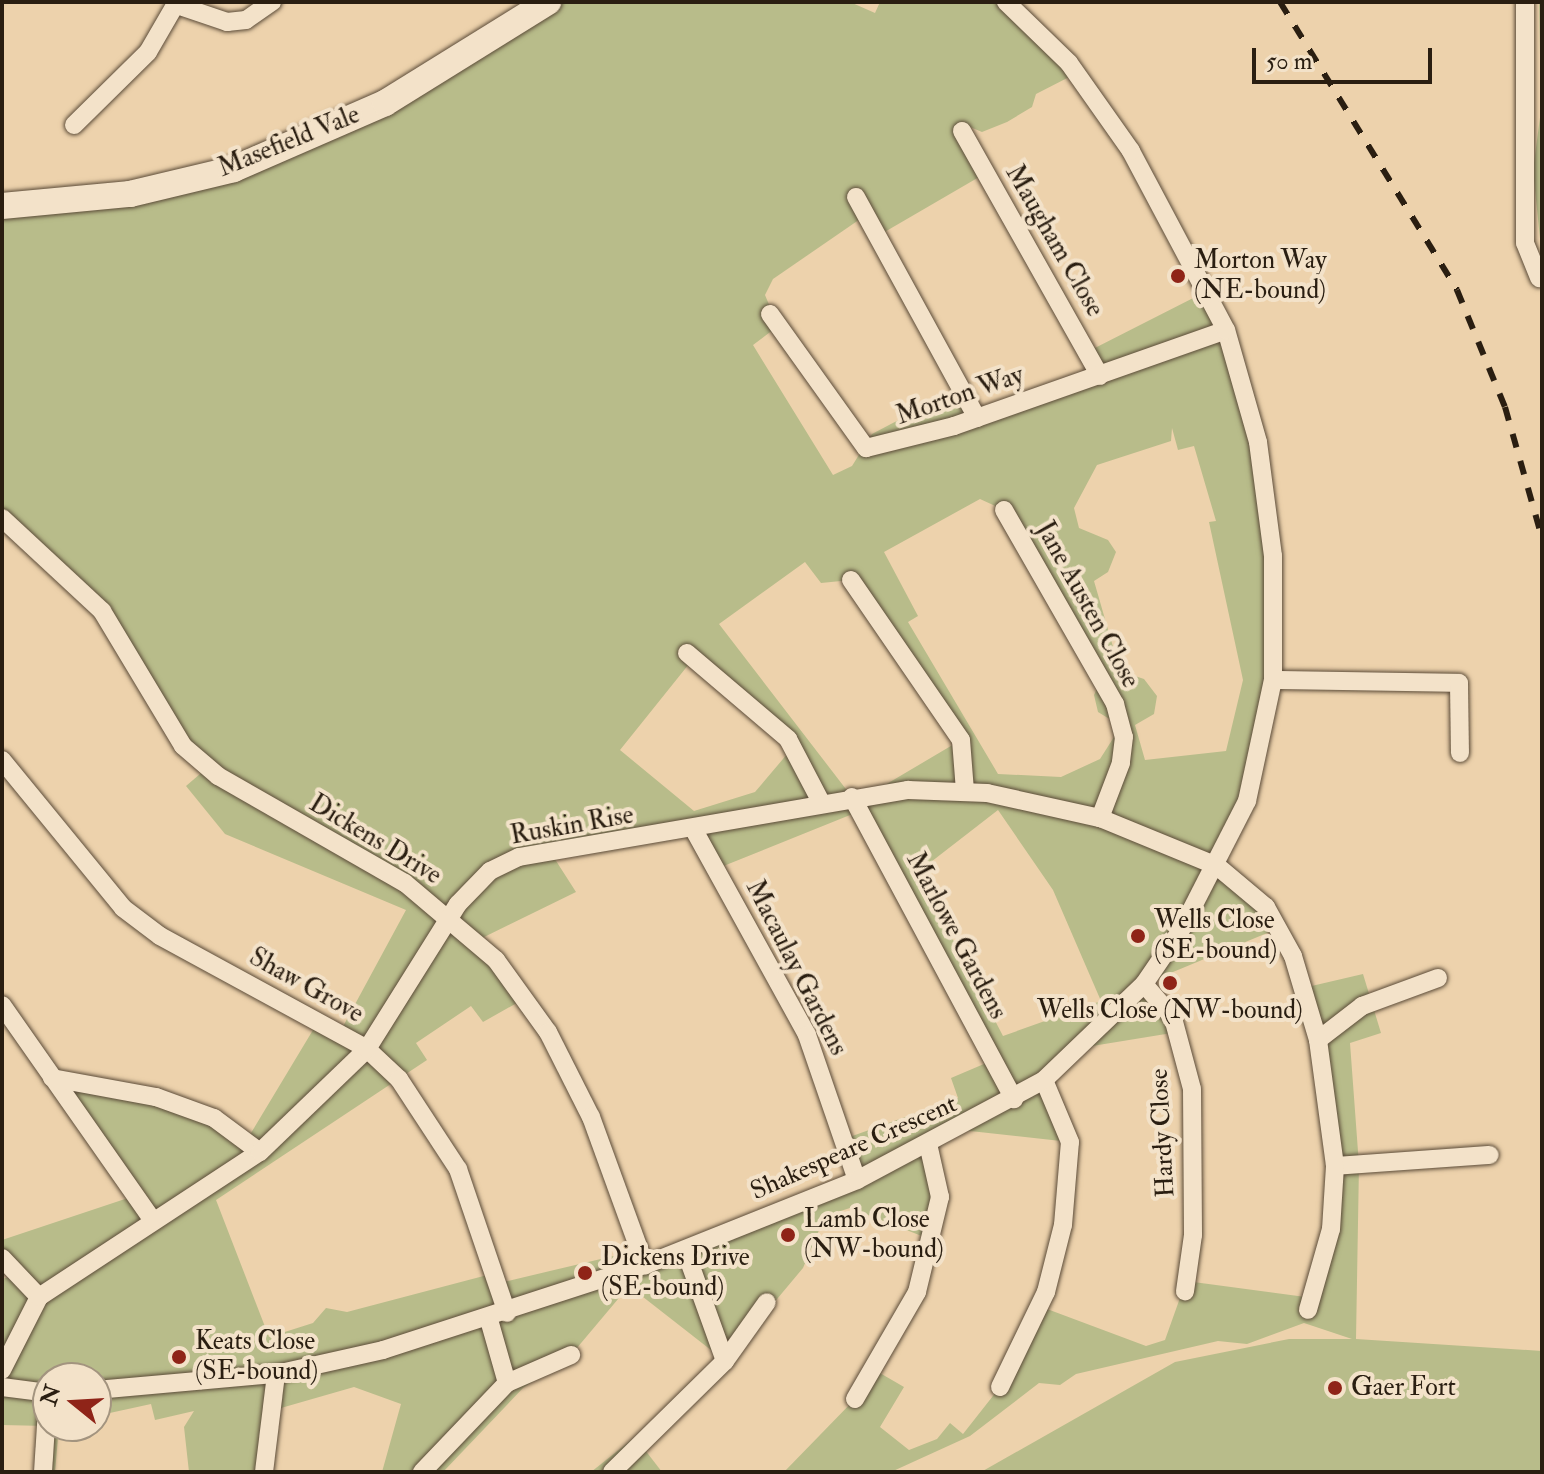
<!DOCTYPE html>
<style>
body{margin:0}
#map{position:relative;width:1544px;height:1474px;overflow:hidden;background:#edd2ac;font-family:"IM FELL Double Pica",serif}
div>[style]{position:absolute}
.green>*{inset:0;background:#b8bc8a}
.roads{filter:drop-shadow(0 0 2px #5b4b38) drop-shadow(0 0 2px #5b4b38)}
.street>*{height:18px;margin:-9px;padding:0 9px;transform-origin:9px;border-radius:9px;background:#f3e2c9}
.secondary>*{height:26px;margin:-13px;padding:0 13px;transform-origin:13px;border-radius:13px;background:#f3e2c9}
.rail>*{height:6px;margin-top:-3px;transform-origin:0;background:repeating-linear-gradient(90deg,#2a1e11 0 14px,transparent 0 28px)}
.dots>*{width:22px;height:22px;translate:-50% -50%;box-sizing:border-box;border:4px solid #f3e2c9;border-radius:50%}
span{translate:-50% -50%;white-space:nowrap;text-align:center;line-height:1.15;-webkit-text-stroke:8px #f3e2c9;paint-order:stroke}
.street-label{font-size:26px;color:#2a1e11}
.poi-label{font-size:26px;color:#2a1e11}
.left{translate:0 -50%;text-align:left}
.frame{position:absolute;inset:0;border:4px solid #2a1e11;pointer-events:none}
.north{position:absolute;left:32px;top:1362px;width:80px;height:80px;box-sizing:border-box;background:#f3e2c9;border:2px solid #a3947f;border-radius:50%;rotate:288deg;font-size:22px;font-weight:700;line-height:32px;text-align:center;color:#2a1e11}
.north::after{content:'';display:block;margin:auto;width:28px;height:36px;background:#8f2418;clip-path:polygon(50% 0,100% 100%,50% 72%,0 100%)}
.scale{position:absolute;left:1252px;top:48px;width:180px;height:36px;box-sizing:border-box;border:4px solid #2a1e11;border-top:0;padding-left:10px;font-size:24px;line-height:28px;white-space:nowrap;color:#2a1e11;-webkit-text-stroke:6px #f3e2c9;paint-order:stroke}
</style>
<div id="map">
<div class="green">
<div style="clip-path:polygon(evenodd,548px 2px,850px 2px,875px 13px,880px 2px,1006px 2px,1077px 73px,1036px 94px,1032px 107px,1007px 122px,982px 132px,970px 127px,986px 173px,876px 237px,866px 215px,773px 279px,765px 295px,778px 326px,753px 345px,833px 475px,852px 466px,872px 434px,961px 387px,978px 417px,1100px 376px,1087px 352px,1207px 291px,1226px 330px,1273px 556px,1260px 747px,1218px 866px,1279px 928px,1144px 984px,1178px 1032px,1080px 1048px,1045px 1080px,1070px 1142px,961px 1130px,929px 1148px,940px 1197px,932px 1240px,850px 1208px,825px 1216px,803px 1268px,725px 1361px,629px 1286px,571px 1355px,523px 1388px,443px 1472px,382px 1472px,401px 1404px,354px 1387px,274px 1410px,264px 1472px,189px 1472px,184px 1427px,194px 1411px,155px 1420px,151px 1404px,96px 1416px,96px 1378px,48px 1378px,48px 1426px,59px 1426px,55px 1472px,43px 1472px,46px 1426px,2px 1425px,2px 1279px,13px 1276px,2px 1258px,2px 1240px,131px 1197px,52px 1078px,156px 1097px,248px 1138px,319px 1020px,340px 1032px,406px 910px,225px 834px,186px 786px,207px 768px,102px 611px,2px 518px,2px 206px,234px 169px,548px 2px,1172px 428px,1178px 450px,1194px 446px,1216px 521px,1209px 522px,1243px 680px,1226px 751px,1145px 760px,1135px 725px,1154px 714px,1157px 696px,1144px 679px,1120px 671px,1094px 581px,1108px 572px,1116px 552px,1108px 540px,1079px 528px,1074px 508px,1097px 465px,1171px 441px,1172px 428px,548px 2px,980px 499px,1004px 510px,1101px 680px,1094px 695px,1098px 712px,1121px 726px,1100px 759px,1061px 777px,998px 774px,908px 622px,918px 616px,884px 552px,980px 499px,548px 2px,805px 562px,821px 583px,851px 580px,961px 740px,868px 795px,852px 797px,719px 624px,805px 562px,548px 2px,693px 659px,794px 746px,755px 792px,694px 811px,620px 750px,693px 659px,548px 2px,998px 810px,1053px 890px,1101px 1001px,1003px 1036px,918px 872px,998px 810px,548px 2px,860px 811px,991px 1061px,951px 1078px,958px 1098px,844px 1139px,856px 1180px,645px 1264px,639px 1250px,499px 1283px,495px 1273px,347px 1312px,326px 1308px,313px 1323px,269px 1337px,216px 1200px,427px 1060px,416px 1043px,471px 1006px,483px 1022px,524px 999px,476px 941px,576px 892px,551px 853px,694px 830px,716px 869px,860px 811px)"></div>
<div style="clip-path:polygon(1539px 2px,1542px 2px,1542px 258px,1533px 170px,1541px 110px)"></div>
<div style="clip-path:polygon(1363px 974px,1381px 1033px,1350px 1043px,1359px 1165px,1356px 1339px,1542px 1351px,1542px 1472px,981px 1472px,1175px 1362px,1289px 1339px,1352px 1339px,1304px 1323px,1247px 1344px,1218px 1341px,1076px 1374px,1060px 1385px,1039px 1383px,970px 1436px,891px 1472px,784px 1472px,855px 1399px,873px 1369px,904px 1387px,880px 1427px,909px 1450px,937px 1439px,950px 1423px,963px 1434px,1000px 1387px,1039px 1306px,1146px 1346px,1165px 1340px,1186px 1281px,1313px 1298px,1335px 1166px,1303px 988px)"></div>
<div style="clip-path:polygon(635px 1437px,662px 1472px,591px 1472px)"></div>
</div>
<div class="roads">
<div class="street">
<div style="left:1525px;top:2px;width:241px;rotate:90deg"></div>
<div style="left:1525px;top:243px;width:38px;rotate:68deg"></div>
<div style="left:177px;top:5px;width:53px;rotate:18.8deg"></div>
<div style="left:227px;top:22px;width:19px;rotate:-6deg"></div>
<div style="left:246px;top:20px;width:32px;rotate:-35deg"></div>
<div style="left:74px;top:125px;width:104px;rotate:-44.6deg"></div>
<div style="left:148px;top:52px;width:58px;rotate:-59.9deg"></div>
<div style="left:962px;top:131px;width:281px;rotate:60.6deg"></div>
<div style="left:856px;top:197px;width:252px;rotate:61.3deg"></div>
<div style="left:770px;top:314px;width:165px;rotate:54.4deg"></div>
<div style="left:866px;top:448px;width:91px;rotate:-14deg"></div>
<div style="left:954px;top:426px;width:288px;rotate:-19.4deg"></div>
<div style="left:1004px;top:510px;width:224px;rotate:60.2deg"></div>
<div style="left:1115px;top:704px;width:34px;rotate:75deg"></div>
<div style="left:1124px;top:737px;width:26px;rotate:97deg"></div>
<div style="left:1121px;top:763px;width:59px;rotate:110.9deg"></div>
<div style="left:2px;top:518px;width:137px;rotate:42.9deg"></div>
<div style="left:102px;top:611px;width:157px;rotate:59deg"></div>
<div style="left:183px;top:746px;width:46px;rotate:40.6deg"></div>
<div style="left:218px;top:776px;width:215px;rotate:29.8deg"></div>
<div style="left:405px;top:883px;width:119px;rotate:40.2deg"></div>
<div style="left:496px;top:960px;width:89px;rotate:54.2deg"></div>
<div style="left:548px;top:1032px;width:95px;rotate:63.2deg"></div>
<div style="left:591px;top:1117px;width:158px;rotate:70deg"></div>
<div style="left:851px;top:580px;width:194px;rotate:55.5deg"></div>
<div style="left:961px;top:740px;width:51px;rotate:85.5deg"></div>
<div style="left:687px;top:653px;width:133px;rotate:40.4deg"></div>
<div style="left:788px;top:739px;width:71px;rotate:62.4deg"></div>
<div style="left:1273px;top:680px;width:186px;rotate:0.9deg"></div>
<div style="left:1459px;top:683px;width:70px;rotate:89.2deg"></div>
<div style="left:2px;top:760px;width:191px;rotate:50.7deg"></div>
<div style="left:123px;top:908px;width:46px;rotate:37.1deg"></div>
<div style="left:160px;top:936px;width:236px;rotate:28.6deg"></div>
<div style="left:367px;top:1049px;width:44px;rotate:43.2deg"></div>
<div style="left:399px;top:1079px;width:108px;rotate:56.8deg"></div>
<div style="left:458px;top:1169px;width:152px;rotate:71.2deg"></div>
<div style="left:852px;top:797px;width:343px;rotate:61.8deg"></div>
<div style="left:694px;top:830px;width:234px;rotate:61.1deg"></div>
<div style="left:807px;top:1035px;width:153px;rotate:71deg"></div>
<div style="left:1144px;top:984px;width:45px;rotate:49.5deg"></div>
<div style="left:1173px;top:1018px;width:73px;rotate:75deg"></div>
<div style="left:1192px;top:1089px;width:146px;rotate:89.6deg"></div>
<div style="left:1193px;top:1235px;width:57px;rotate:98.1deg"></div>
<div style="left:2px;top:1005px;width:261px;rotate:55deg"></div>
<div style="left:1318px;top:1040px;width:56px;rotate:-37.7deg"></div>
<div style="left:1362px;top:1006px;width:81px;rotate:-20.2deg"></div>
<div style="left:52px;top:1078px;width:106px;rotate:10.4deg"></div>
<div style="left:156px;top:1097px;width:62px;rotate:19.9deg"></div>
<div style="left:214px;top:1118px;width:57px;rotate:36.5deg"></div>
<div style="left:1335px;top:1166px;width:155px;rotate:-4.1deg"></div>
<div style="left:2px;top:1258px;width:54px;rotate:46.5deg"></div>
<div style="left:725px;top:1361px;width:72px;rotate:-54.6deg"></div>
<div style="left:2px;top:1370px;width:82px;rotate:-63.1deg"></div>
<div style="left:39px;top:1297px;width:264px;rotate:-33.3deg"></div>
<div style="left:260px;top:1152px;width:149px;rotate:-43.9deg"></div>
<div style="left:367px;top:1049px;width:171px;rotate:-57.9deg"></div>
<div style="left:458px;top:904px;width:46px;rotate:-45.9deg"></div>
<div style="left:490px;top:871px;width:32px;rotate:-26deg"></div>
<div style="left:519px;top:857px;width:395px;rotate:-9.8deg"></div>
<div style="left:908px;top:790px;width:79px;rotate:2.2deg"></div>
<div style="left:987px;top:793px;width:116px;rotate:12.5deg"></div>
<div style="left:1100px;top:818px;width:126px;rotate:22.3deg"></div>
<div style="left:1217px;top:866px;width:64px;rotate:39.9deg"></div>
<div style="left:1266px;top:907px;width:56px;rotate:61.1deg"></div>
<div style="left:1293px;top:956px;width:88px;rotate:73.4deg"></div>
<div style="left:1318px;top:1040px;width:127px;rotate:82.3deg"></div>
<div style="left:1335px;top:1166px;width:63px;rotate:93.6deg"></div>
<div style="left:1331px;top:1229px;width:84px;rotate:105.9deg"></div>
<div style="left:507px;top:1383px;width:70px;rotate:-23.6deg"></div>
<div style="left:2px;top:1387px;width:46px;rotate:7.4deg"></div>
<div style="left:1000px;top:1387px;width:106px;rotate:-64.2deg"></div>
<div style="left:1046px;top:1292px;width:69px;rotate:-75.8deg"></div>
<div style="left:1063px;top:1225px;width:83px;rotate:-85.2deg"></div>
<div style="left:1070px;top:1142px;width:67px;rotate:-112.8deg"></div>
<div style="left:96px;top:1390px;width:181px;rotate:-5.1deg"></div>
<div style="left:276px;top:1374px;width:110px;rotate:-12.6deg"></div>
<div style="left:383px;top:1350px;width:275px;rotate:-18deg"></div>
<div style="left:645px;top:1265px;width:228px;rotate:-21.8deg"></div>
<div style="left:857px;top:1180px;width:212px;rotate:-28.1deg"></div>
<div style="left:1044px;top:1080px;width:139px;rotate:-43.8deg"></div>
<div style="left:1144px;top:984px;width:65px;rotate:-55.6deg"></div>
<div style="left:1181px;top:930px;width:145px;rotate:-62.9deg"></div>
<div style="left:1247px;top:801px;width:124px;rotate:-77.9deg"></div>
<div style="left:1273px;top:680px;width:124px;rotate:-90deg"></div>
<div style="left:1273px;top:556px;width:115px;rotate:-97.5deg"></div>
<div style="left:1258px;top:442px;width:116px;rotate:-105.9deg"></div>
<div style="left:1226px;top:330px;width:203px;rotate:-118deg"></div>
<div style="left:1131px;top:151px;width:108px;rotate:-125.2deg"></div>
<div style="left:1069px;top:63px;width:88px;rotate:-135.9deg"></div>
<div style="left:855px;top:1399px;width:124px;rotate:-59.9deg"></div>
<div style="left:917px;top:1292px;width:98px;rotate:-76.4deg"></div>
<div style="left:940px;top:1197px;width:50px;rotate:-102.7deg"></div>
<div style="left:43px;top:1472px;width:78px;rotate:-86.3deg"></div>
<div style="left:264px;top:1472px;width:99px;rotate:-83deg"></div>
<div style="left:422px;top:1472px;width:123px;rotate:-46.3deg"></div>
<div style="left:507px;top:1383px;width:66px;rotate:-105.9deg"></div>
<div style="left:612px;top:1472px;width:158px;rotate:-44.5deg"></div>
<div style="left:725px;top:1361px;width:118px;rotate:-109.8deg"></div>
</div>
<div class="secondary">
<div style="left:2px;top:206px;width:129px;rotate:-5.4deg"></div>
<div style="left:130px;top:194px;width:107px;rotate:-13.5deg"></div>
<div style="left:234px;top:169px;width:165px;rotate:-23.6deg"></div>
<div style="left:385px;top:103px;width:192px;rotate:-31.8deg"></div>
</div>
</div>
<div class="rail">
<div style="left:1280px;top:2px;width:338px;rotate:58.4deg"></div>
<div style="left:1457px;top:290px;width:126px;rotate:67.7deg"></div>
<div style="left:1505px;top:407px;width:136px;rotate:74.2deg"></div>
</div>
<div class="dots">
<div style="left:1178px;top:276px;background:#8f2418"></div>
<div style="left:1138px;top:936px;background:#8f2418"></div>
<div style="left:1170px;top:983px;background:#8f2418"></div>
<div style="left:788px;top:1235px;background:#8f2418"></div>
<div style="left:585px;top:1273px;background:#8f2418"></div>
<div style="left:179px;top:1357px;background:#8f2418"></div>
<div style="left:1335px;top:1388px;background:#8f2418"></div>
</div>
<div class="street-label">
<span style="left:289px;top:142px;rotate:-22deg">Masefield Vale</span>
<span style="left:1054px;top:241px;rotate:60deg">Maugham Close</span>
<span style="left:960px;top:396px;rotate:-19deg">Morton Way</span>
<span style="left:1087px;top:605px;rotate:61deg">Jane Austen Close</span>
<span style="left:572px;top:826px;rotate:-10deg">Ruskin Rise</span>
<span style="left:375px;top:840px;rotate:31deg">Dickens Drive</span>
<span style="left:956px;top:936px;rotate:62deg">Marlowe Gardens</span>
<span style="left:796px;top:968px;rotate:63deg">Macaulay Gardens</span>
<span style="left:306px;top:986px;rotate:29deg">Shaw Grove</span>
<span style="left:1163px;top:1133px;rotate:-93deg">Hardy Close</span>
<span style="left:854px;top:1148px;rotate:-24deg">Shakespeare Crescent</span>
</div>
<div class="poi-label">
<span class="left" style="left:1194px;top:276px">Morton Way<br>(NE-bound)</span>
<span class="left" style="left:1154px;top:936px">Wells Close<br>(SE-bound)</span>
<span style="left:1170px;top:1011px">Wells Close (NW-bound)</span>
<span class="left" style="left:804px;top:1235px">Lamb Close<br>(NW-bound)</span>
<span class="left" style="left:601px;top:1273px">Dickens Drive<br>(SE-bound)</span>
<span class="left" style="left:195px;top:1357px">Keats Close<br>(SE-bound)</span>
<span class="left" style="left:1351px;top:1388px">Gaer Fort</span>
</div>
<div class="frame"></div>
<div class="north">N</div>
<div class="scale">50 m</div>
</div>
